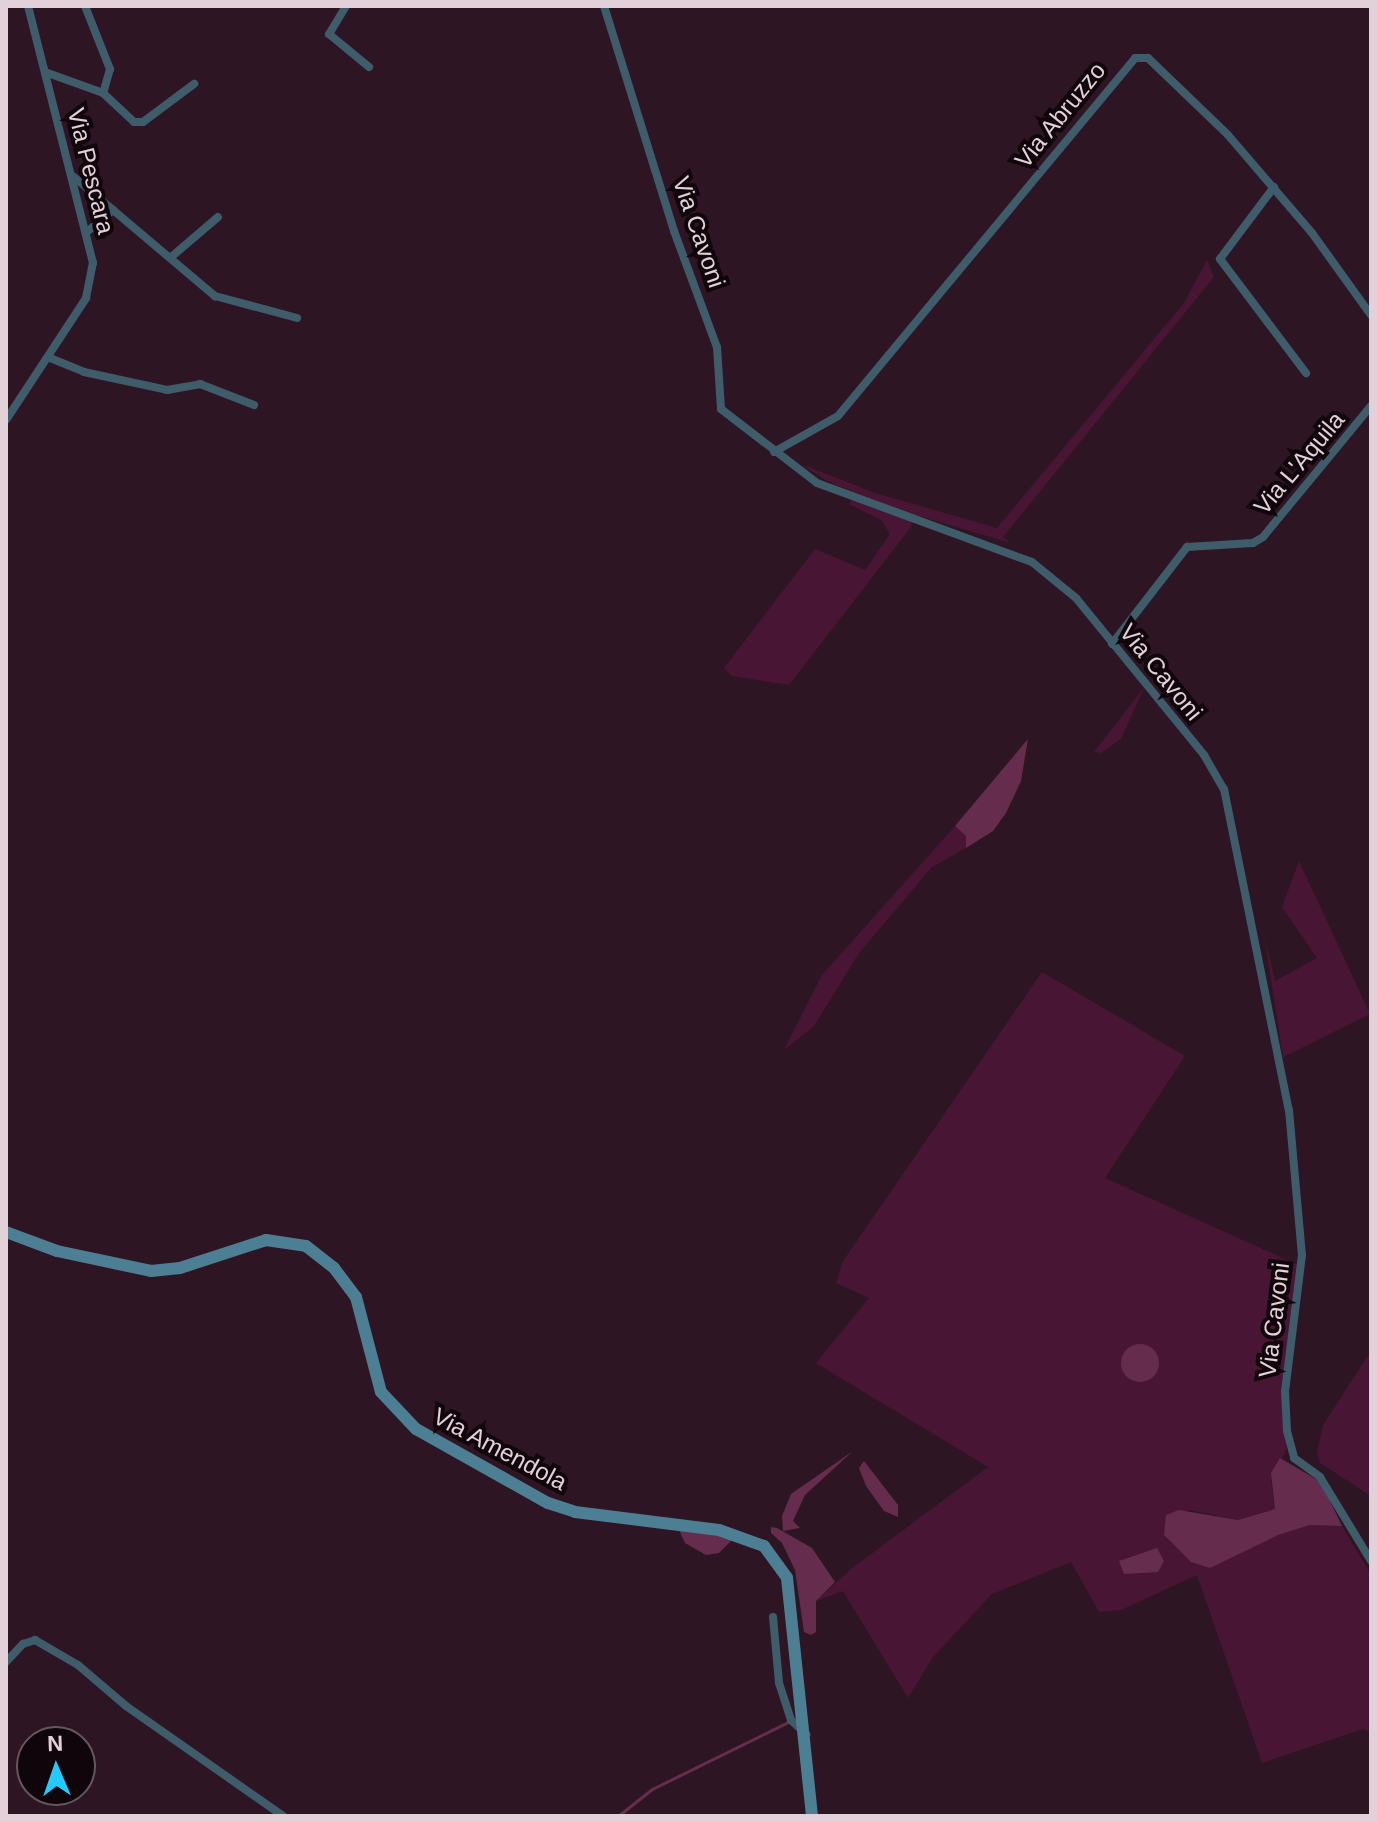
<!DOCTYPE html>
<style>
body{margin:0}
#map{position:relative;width:1377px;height:1822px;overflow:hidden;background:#2e1523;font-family:Helvetica,sans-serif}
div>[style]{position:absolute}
.green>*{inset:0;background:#491534}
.forest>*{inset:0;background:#662c4d}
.round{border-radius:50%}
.water>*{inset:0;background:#672d4f}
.stream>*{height:3px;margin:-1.5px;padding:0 1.5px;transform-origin:1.5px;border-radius:1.5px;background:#672d4f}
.street>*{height:8px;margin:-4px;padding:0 4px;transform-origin:4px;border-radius:4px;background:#3e5c6a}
.secondary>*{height:12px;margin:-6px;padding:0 6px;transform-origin:6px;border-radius:6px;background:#4d7f94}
span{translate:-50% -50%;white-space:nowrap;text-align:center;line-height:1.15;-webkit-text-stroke:8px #10050a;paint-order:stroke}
.street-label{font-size:24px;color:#e3d1da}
.frame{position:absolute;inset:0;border:8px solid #e3d1da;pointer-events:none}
.north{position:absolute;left:16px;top:1726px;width:80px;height:80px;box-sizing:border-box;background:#10050a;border:2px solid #64575d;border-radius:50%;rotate:358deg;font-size:22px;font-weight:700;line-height:32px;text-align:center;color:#e3d1da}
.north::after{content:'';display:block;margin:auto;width:28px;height:36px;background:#24c9fe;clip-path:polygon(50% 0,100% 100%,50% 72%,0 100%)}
</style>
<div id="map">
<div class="green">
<div style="clip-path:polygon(1207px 260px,1214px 277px,1003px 537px,1011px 543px,905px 512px,827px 481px,801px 464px,875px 493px,997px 528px,1184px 303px)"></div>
<div style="clip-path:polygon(852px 499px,912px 521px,911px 527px,789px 685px,732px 676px,724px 668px,815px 549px,865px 570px,890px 534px,881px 520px,849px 504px)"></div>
<div style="clip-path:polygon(1145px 686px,1121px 739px,1101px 753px,1094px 752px)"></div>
<div style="clip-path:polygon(955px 826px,966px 836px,966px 848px,932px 867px,859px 953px,814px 1026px,784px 1050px,822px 975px)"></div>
<div style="clip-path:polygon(1299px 861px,1370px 1014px,1283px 1057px,1264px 934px,1275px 981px,1317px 958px,1282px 907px)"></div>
<div style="clip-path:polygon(1042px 972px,1185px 1056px,1105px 1178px,1300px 1266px,1285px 1364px,1288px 1446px,1271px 1480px,1275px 1509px,1238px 1520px,1189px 1510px,1166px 1538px,1186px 1557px,1210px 1567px,1278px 1535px,1310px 1525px,1342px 1526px,1371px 1575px,1371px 1732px,1363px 1729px,1262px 1763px,1197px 1575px,1121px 1610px,1099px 1612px,1071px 1562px,992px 1594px,933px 1657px,908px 1698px,843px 1591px,816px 1601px,851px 1569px,988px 1467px,816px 1363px,869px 1298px,836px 1283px,843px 1261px)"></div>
<div style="clip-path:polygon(1371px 1351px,1371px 1496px,1320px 1463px,1317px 1452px,1323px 1425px)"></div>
</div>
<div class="forest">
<div style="clip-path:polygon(1028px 739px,1021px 781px,1006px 813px,993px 831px,966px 848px,966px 836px,955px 826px)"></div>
<div class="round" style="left:1121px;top:1344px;width:38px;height:38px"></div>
<div style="clip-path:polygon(853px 1451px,805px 1495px,793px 1521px,800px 1528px,783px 1531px,782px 1516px,791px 1494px)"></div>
<div style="clip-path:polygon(1280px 1458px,1321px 1482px,1342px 1526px,1310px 1525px,1278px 1535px,1210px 1568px,1191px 1562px,1164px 1535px,1166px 1515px,1179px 1510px,1238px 1520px,1275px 1509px,1271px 1473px)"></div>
<div style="clip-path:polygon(864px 1461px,898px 1505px,898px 1517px,884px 1511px,866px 1486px,859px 1468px)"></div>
<div style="clip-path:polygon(777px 1528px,812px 1548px,835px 1582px,816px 1601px,816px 1632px,811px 1635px,804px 1632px,795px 1570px,782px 1543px,771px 1533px,771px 1527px)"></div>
<div style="clip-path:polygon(679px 1530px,731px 1537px,731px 1541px,719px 1553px,706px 1555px,685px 1543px)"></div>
</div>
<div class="water">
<div style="clip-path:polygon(1157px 1548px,1164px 1561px,1158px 1572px,1124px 1574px,1119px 1561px)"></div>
</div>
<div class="stream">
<div style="left:618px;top:1816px;width:43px;rotate:-38.5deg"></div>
<div style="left:652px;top:1789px;width:152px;rotate:-26.2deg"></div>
</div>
<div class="street">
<div style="left:85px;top:6px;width:68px;rotate:68.4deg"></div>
<div style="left:110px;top:69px;width:25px;rotate:106deg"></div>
<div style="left:346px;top:6px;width:33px;rotate:121deg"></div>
<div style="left:329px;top:34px;width:52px;rotate:39.5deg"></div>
<div style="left:604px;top:6px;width:236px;rotate:72.7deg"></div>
<div style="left:674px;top:231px;width:124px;rotate:69.7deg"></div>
<div style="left:717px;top:347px;width:62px;rotate:86.3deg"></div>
<div style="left:721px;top:409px;width:121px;rotate:37.6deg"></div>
<div style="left:817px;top:483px;width:229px;rotate:20.2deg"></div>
<div style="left:1032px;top:562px;width:57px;rotate:39.3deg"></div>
<div style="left:1076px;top:598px;width:203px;rotate:50.8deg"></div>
<div style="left:1204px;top:755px;width:39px;rotate:60deg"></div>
<div style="left:1224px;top:789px;width:328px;rotate:78.6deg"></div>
<div style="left:1289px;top:1110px;width:146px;rotate:84.9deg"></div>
<div style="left:1302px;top:1255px;width:137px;rotate:97.1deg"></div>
<div style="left:1285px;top:1391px;width:40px;rotate:87.1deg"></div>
<div style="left:1287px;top:1431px;width:28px;rotate:75deg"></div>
<div style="left:1294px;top:1458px;width:32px;rotate:36deg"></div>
<div style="left:1320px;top:1477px;width:98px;rotate:58.7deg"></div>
<div style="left:45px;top:72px;width:62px;rotate:19.9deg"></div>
<div style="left:103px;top:93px;width:42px;rotate:43.1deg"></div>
<div style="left:134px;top:122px;width:9px"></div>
<div style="left:143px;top:122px;width:64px;rotate:-36.7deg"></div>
<div style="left:74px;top:177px;width:185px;rotate:40.2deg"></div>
<div style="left:215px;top:296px;width:85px;rotate:15deg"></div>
<div style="left:1274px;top:187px;width:90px;rotate:126.9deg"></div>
<div style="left:1220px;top:259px;width:143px;rotate:53deg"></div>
<div style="left:88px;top:231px;width:33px;rotate:-40deg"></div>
<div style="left:170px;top:258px;width:63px;rotate:-40.5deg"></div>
<div style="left:50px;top:358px;width:37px;rotate:22deg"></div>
<div style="left:84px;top:372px;width:85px;rotate:12.2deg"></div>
<div style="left:167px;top:390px;width:34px;rotate:-10deg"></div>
<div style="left:200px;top:384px;width:58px;rotate:21.3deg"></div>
<div style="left:6px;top:420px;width:146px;rotate:-56.7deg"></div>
<div style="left:86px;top:298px;width:36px;rotate:-79deg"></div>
<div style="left:93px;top:263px;width:265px;rotate:-104.2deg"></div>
<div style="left:774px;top:452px;width:73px;rotate:-29.4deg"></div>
<div style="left:838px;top:416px;width:465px;rotate:-50.3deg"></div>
<div style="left:1135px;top:58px;width:13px"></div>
<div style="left:1148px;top:58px;width:111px;rotate:43.9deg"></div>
<div style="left:1228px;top:135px;width:129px;rotate:49.4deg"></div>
<div style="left:1312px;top:233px;width:101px;rotate:54.3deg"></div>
<div style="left:1112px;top:644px;width:123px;rotate:-52.3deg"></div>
<div style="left:1187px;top:547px;width:66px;rotate:-3.5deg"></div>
<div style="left:1253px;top:543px;width:12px;rotate:-31deg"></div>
<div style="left:1263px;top:537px;width:170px;rotate:-50.5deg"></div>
<div style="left:773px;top:1617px;width:66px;rotate:84.8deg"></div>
<div style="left:779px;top:1683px;width:39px;rotate:72deg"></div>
<div style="left:791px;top:1720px;width:21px;rotate:43deg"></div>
<div style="left:6px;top:1662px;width:25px;rotate:-47deg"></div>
<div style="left:23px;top:1644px;width:13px;rotate:-18deg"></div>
<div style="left:35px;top:1640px;width:50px;rotate:30.2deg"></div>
<div style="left:78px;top:1665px;width:63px;rotate:40.5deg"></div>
<div style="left:126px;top:1706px;width:192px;rotate:35deg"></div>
</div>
<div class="secondary">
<div style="left:6px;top:1232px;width:54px;rotate:20.4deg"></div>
<div style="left:57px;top:1251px;width:96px;rotate:12deg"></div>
<div style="left:151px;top:1271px;width:29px;rotate:-6deg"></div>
<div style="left:180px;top:1268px;width:90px;rotate:-18deg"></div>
<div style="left:266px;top:1240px;width:40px;rotate:8.5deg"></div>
<div style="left:306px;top:1246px;width:36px;rotate:38deg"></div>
<div style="left:334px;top:1268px;width:36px;rotate:53deg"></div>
<div style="left:356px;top:1297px;width:98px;rotate:75.3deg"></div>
<div style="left:381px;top:1392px;width:51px;rotate:46.6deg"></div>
<div style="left:416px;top:1429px;width:151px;rotate:29.3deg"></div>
<div style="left:548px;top:1503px;width:28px;rotate:18deg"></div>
<div style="left:575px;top:1512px;width:145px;rotate:7.1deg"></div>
<div style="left:719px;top:1530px;width:48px;rotate:19.6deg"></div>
<div style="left:764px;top:1546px;width:39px;rotate:54deg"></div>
<div style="left:787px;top:1578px;width:239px;rotate:84deg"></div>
</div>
<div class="street-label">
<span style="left:1060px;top:115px;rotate:-51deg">Via Abruzzo</span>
<span style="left:91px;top:171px;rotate:76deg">Via Pescara</span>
<span style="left:699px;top:232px;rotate:71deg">Via Cavoni</span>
<span style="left:1299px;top:463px;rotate:-50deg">Via L'Aquila</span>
<span style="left:1161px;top:672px;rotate:51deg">Via Cavoni</span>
<span style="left:1274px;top:1320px;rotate:-83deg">Via Cavoni</span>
<span style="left:500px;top:1449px;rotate:28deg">Via Amendola</span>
</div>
<div class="frame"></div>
<div class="north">N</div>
</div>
